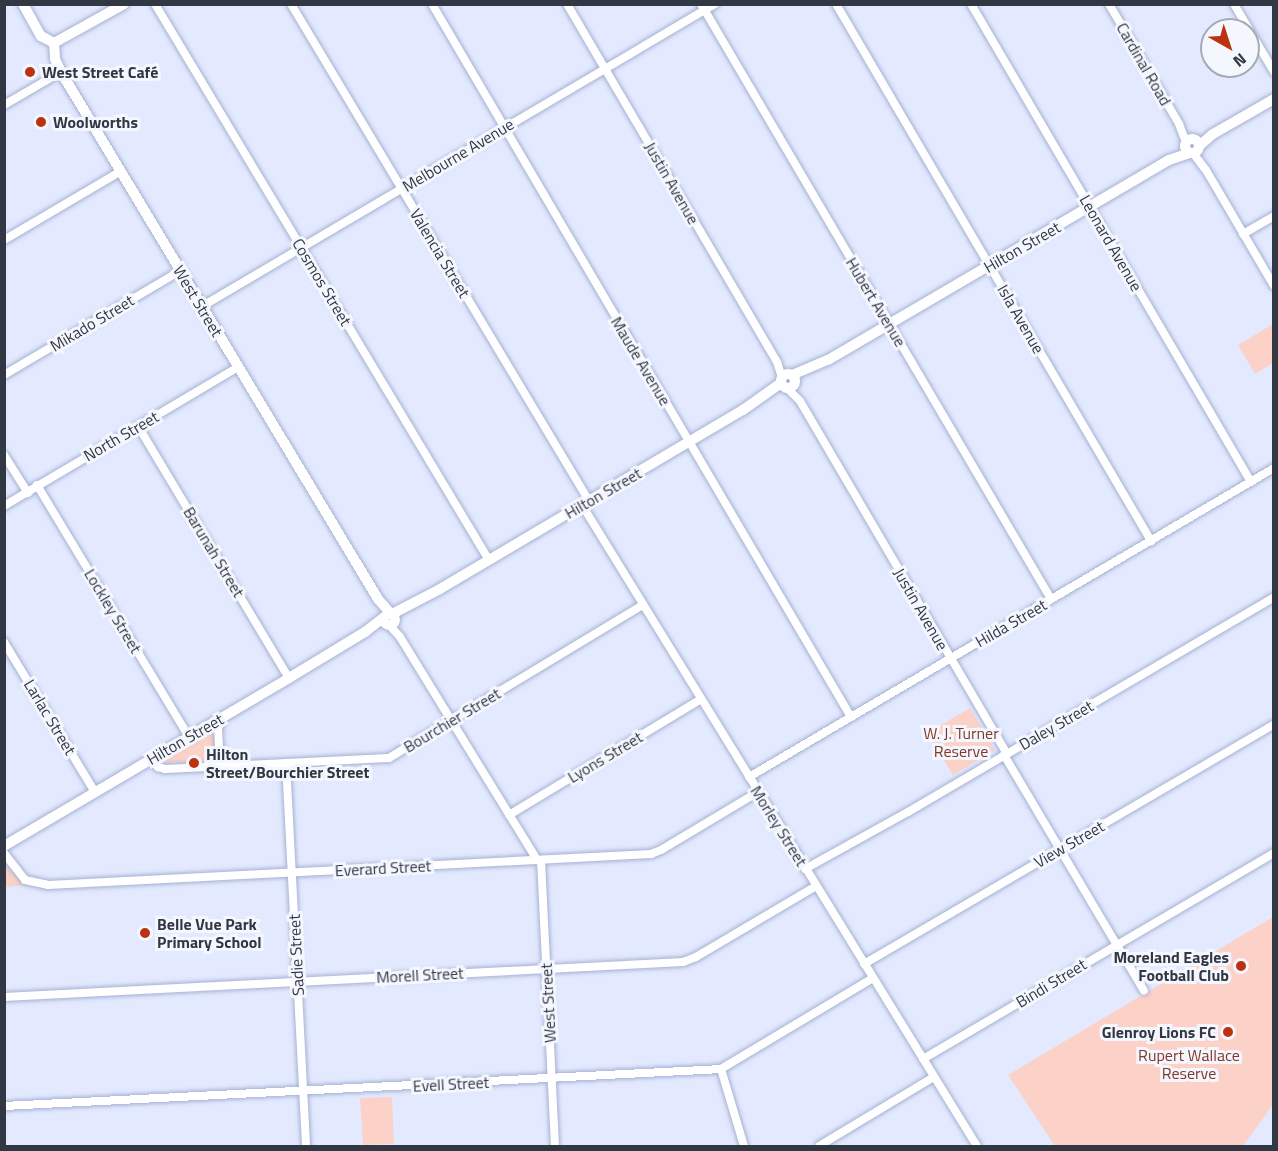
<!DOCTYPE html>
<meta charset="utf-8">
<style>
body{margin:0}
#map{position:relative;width:1278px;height:1151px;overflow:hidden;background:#e3eaff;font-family:"Titillium Web",sans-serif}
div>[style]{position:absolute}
.green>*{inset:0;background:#fcd2c8}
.roads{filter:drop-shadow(0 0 2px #a6b1d2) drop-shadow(0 0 2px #a6b1d2)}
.minor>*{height:8px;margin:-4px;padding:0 4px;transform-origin:4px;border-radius:4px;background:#fff}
.tertiary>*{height:10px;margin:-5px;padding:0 5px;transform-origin:5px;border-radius:5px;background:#fff}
.tertiary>.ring{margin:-5px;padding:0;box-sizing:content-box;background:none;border:10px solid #fff;border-radius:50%}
.dots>*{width:16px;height:16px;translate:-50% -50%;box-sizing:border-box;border:3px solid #f5f7fe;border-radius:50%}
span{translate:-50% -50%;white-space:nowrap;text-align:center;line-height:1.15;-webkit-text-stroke:6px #f5f7fe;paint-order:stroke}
.street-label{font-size:16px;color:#323744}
.poi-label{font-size:16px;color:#323744;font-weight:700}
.left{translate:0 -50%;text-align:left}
.right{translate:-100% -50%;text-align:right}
.park-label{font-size:16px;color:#823828}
.frame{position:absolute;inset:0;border:6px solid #323744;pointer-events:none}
.north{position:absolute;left:1200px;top:18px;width:60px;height:60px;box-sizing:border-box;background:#f5f7fe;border:2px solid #a7aab4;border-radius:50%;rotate:141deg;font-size:16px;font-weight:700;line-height:24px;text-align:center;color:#323744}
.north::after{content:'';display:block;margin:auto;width:21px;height:27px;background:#bc3110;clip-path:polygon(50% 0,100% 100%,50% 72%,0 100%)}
</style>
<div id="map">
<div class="green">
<div style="clip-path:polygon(1273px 324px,1273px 363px,1255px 374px,1238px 345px)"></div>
<div style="clip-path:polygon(970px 708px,995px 750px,953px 775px,927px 733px)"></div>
<div style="clip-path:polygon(215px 729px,215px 752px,223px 761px,166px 763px,164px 757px)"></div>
<div style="clip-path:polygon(4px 862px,11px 871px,30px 885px,5px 887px)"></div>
<div style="clip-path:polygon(1273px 917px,1273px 1105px,1243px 1146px,1055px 1146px,1008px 1075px)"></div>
<div style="clip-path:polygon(392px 1097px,394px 1144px,363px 1145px,360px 1098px)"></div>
</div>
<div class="roads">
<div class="minor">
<div style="left:155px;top:4px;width:649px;rotate:59.01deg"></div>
<div style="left:291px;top:4px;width:579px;rotate:59.05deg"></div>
<div style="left:432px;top:4px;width:827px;rotate:59.56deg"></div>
<div style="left:567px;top:4px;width:415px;rotate:59.6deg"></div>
<div style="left:777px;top:362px;width:16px;rotate:72deg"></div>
<div style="left:701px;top:4px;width:690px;rotate:59.53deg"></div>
<div style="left:836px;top:4px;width:623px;rotate:59.6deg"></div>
<div style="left:971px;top:4px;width:554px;rotate:59.64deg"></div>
<div style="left:1109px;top:4px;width:139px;rotate:59.7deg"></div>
<div style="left:1179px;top:124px;width:19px;rotate:69deg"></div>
<div style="left:1234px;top:4px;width:79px;rotate:59.5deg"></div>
<div style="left:4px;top:105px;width:66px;rotate:-30.1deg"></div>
<div style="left:1193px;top:153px;width:21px;rotate:53deg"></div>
<div style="left:1206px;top:170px;width:134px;rotate:59.6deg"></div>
<div style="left:1243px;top:234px;width:36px;rotate:-30deg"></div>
<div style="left:4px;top:240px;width:136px;rotate:-30.5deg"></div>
<div style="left:201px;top:307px;width:597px;rotate:-30.52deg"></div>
<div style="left:4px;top:375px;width:204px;rotate:-30.6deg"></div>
<div style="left:788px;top:389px;width:17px;rotate:45deg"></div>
<div style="left:800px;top:401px;width:409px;rotate:59.6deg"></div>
<div style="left:138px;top:426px;width:294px;rotate:59.1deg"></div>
<div style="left:4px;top:455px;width:45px;rotate:57.7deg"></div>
<div style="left:37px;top:485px;width:294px;rotate:58.9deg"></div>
<div style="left:582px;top:505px;width:753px;rotate:58.36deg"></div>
<div style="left:4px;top:506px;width:272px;rotate:-30.7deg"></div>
<div style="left:389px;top:625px;width:16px;rotate:47deg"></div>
<div style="left:400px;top:637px;width:262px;rotate:58.4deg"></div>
<div style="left:4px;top:642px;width:175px;rotate:58.8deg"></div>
<div style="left:224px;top:717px;width:13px;rotate:119deg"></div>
<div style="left:218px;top:728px;width:19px;rotate:87deg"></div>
<div style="left:219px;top:747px;width:13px;rotate:51deg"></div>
<div style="left:227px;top:757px;width:15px;rotate:37deg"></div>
<div style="left:1004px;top:755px;width:274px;rotate:59.3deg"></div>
<div style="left:151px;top:759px;width:11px;rotate:49deg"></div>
<div style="left:158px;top:767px;width:7px;rotate:16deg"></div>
<div style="left:165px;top:769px;width:224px;rotate:-2.8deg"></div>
<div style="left:389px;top:758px;width:297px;rotate:-31.1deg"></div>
<div style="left:286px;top:763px;width:384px;rotate:87deg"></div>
<div style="left:749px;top:777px;width:609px;rotate:-30.48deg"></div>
<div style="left:509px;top:815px;width:224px;rotate:-31.1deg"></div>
<div style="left:4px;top:853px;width:34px;rotate:52deg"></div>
<div style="left:25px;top:880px;width:24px;rotate:12deg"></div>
<div style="left:48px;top:885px;width:604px;rotate:-2.94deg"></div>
<div style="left:651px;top:854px;width:11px;rotate:-22deg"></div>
<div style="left:661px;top:850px;width:113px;rotate:-30.9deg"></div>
<div style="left:541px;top:860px;width:286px;rotate:87.2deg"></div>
<div style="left:805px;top:869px;width:118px;rotate:-29deg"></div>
<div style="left:908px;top:812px;width:424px;rotate:-30.4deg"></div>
<div style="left:864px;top:964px;width:475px;rotate:-30.3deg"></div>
<div style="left:4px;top:997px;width:680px;rotate:-2.95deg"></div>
<div style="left:683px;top:962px;width:14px;rotate:-21deg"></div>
<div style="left:696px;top:957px;width:139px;rotate:-30.6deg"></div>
<div style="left:923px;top:1059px;width:407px;rotate:-30.4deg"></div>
<div style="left:721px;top:1069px;width:80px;rotate:73.4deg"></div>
<div style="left:4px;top:1106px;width:718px;rotate:-2.95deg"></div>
<div style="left:721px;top:1069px;width:177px;rotate:-30.9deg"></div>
<div style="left:819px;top:1146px;width:134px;rotate:-31deg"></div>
</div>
<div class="tertiary">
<div style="left:23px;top:4px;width:37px;rotate:61deg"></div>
<div style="left:41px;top:36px;width:15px;rotate:28deg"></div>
<div style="left:54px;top:43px;width:16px;rotate:86deg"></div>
<div style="left:55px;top:59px;width:14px;rotate:65deg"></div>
<div style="left:61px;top:72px;width:615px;rotate:58.97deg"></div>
<div style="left:378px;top:599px;width:18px;rotate:49deg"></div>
<div style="left:54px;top:43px;width:80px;rotate:-29.1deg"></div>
<div class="ring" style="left:1185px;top:139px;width:4px;height:4px"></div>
<div style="left:1199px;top:146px;width:18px;rotate:-41deg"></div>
<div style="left:1213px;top:134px;width:70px;rotate:-29.8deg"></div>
<div class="ring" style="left:781px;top:374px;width:4px;height:4px"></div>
<div style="left:792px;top:375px;width:39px;rotate:-23deg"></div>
<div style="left:828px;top:360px;width:395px;rotate:-30.4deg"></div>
<div style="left:1169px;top:160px;width:21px;rotate:-19deg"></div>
<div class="ring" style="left:383.5px;top:613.5px;width:1px;height:1px"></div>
<div style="left:392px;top:614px;width:54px;rotate:-27.5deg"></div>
<div style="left:440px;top:589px;width:352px;rotate:-30.6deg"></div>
<div style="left:743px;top:410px;width:47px;rotate:-35.4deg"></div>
<div style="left:4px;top:846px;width:331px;rotate:-30.5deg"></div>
<div style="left:289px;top:678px;width:89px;rotate:-31.2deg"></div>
<div style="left:365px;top:632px;width:23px;rotate:-38deg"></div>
</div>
</div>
<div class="dots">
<div style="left:30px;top:72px;background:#bc3110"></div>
<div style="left:41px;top:122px;background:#bc3110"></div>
<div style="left:194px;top:763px;background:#bc3110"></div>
<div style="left:145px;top:933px;background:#bc3110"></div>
<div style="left:1241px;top:966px;background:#bc3110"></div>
<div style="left:1228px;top:1032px;background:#bc3110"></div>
</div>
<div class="street-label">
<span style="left:1144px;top:64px;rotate:60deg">Cardinal Road</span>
<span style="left:458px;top:155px;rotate:-31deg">Melbourne Avenue</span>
<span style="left:672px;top:183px;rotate:60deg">Justin Avenue</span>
<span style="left:1111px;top:243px;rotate:60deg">Leonard Avenue</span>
<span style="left:1022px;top:247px;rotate:-30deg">Hilton Street</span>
<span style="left:440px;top:253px;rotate:59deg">Valencia Street</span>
<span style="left:322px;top:282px;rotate:59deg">Cosmos Street</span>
<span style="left:198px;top:301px;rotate:59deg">West Street</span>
<span style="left:876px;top:302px;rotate:59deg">Hubert Avenue</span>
<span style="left:1021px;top:319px;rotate:60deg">Isla Avenue</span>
<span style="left:92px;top:323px;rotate:-31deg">Mikado Street</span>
<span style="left:641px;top:361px;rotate:59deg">Maude Avenue</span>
<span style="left:121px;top:436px;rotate:-30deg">North Street</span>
<span style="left:603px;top:493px;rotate:-30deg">Hilton Street</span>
<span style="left:214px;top:552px;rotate:59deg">Barunah Street</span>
<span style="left:921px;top:609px;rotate:60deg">Justin Avenue</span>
<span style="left:113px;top:611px;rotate:59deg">Lockley Street</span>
<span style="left:1011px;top:623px;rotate:-30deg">Hilda Street</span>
<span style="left:50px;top:717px;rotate:59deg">Larlac Street</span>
<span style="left:452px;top:720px;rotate:-31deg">Bourchier Street</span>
<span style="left:1056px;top:725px;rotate:-30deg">Daley Street</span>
<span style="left:185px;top:739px;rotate:-30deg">Hilton Street</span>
<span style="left:605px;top:757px;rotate:-31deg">Lyons Street</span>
<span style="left:779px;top:826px;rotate:58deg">Morley Street</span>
<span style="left:1069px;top:844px;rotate:-30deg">View Street</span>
<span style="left:383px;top:868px;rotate:-3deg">Everard Street</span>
<span style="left:296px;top:955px;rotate:-93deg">Sadie Street</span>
<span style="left:420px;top:975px;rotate:-3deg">Morell Street</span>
<span style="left:1051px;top:983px;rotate:-31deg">Bindi Street</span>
<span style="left:548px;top:1003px;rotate:-93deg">West Street</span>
<span style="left:451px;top:1084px;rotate:-3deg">Evell Street</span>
</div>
<div class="poi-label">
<span class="left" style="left:42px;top:72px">West Street Café</span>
<span class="left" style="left:53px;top:122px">Woolworths</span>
<span class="left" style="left:206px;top:763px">Hilton<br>Street/Bourchier Street</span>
<span class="left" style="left:157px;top:933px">Belle Vue Park<br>Primary School</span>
<span class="right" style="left:1229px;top:966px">Moreland Eagles<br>Football Club</span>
<span class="right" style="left:1216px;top:1032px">Glenroy Lions FC</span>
</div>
<div class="park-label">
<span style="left:961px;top:742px">W. J. Turner<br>Reserve</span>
<span style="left:1189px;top:1064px">Rupert Wallace<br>Reserve</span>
</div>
<div class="frame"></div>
<div class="north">N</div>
</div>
